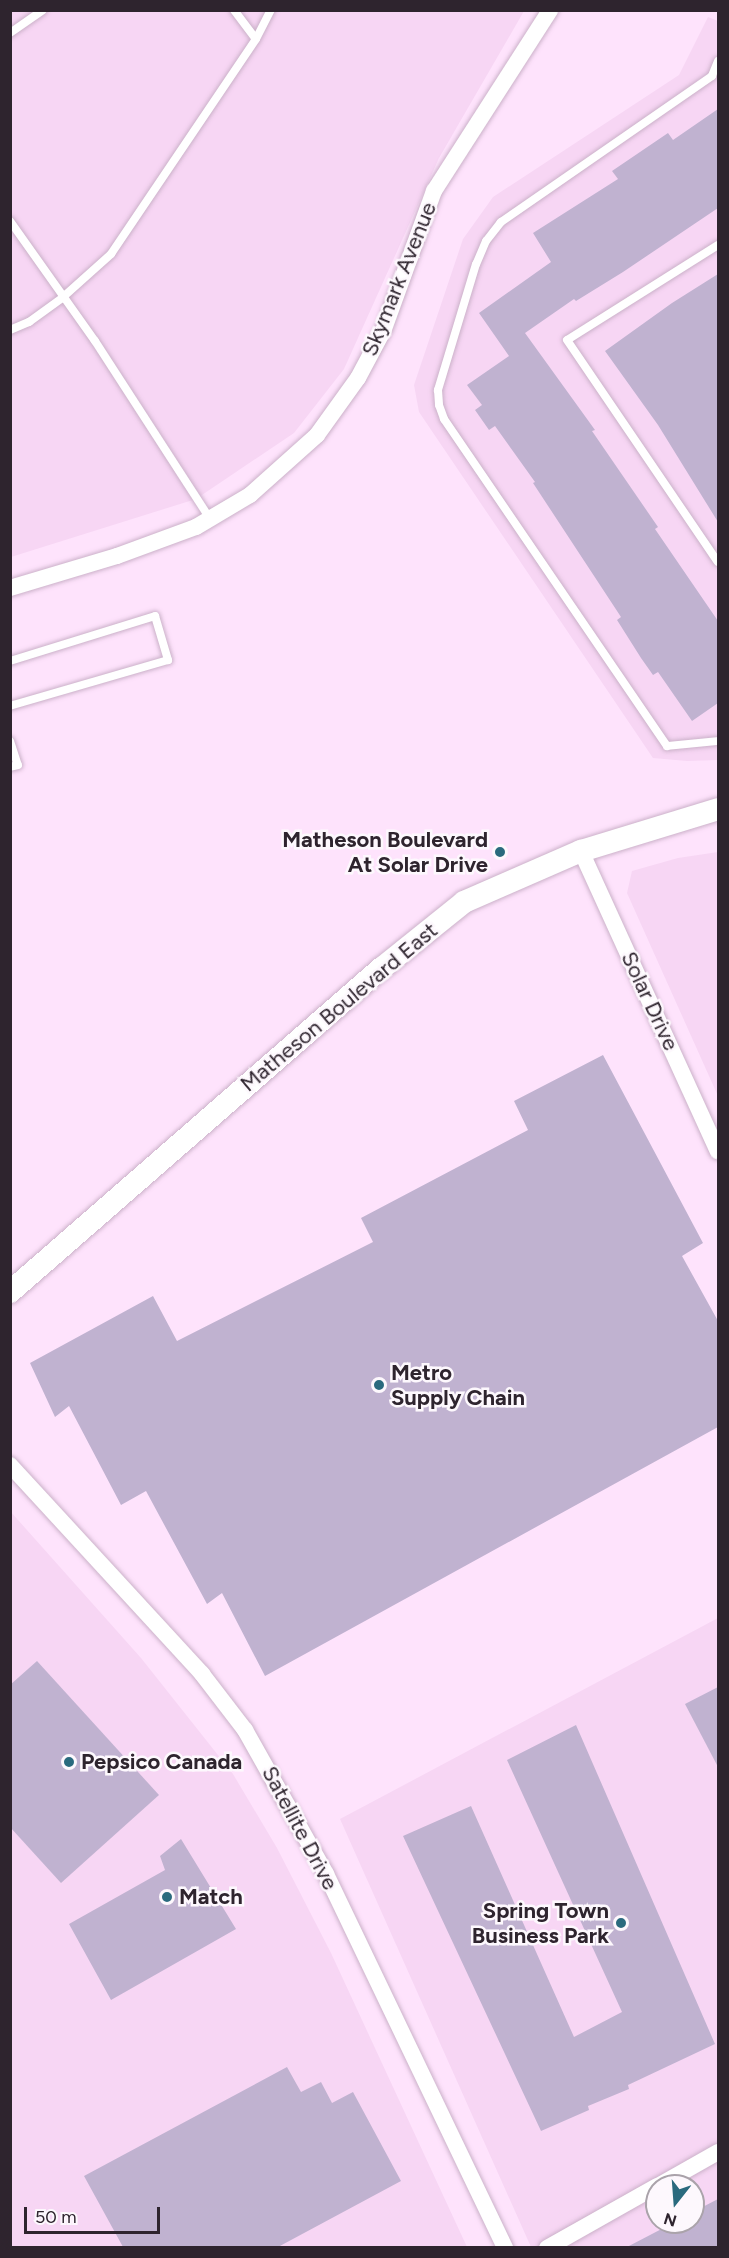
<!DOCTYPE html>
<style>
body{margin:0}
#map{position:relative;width:729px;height:2258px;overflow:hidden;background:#fee3fc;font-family:Figtree,sans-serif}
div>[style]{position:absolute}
.built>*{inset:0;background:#f7d6f4}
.building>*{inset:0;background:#c0b2d0}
.roads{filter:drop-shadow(0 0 2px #cbb1c9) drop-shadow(0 0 2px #cbb1c9)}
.lane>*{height:8px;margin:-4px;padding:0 4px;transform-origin:4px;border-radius:4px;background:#fff}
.street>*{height:16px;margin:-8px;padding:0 8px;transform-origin:8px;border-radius:8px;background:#fff}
.secondary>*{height:22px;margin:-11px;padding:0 11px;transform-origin:11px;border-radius:11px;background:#fff}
.dots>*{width:16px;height:16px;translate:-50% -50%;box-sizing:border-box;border:3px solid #fdf8fd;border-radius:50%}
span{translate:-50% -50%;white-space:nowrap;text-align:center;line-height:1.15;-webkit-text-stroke:5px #fdf8fd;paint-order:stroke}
.street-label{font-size:22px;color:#2e242e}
.poi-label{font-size:22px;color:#2e242e;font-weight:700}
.right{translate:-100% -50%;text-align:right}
.left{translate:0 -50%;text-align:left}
.frame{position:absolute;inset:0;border:12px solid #2e242e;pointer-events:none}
.north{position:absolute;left:645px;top:2174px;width:60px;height:60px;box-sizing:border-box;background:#fdf8fd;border:2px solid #aaa3aa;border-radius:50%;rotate:197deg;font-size:16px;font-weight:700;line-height:24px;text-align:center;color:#2e242e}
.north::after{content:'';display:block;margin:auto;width:21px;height:27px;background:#2a6a7e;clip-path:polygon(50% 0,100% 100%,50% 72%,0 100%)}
.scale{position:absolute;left:24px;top:2207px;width:136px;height:27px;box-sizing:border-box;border:3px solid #2e242e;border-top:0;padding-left:8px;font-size:18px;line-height:21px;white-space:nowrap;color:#2e242e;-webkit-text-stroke:4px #fdf8fd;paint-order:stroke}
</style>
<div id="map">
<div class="built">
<div style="clip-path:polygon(11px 11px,524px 11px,439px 158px,344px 369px,294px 433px,196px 499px,11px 557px)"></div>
<div style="clip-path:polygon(708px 17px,718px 21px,718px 760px,687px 761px,653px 758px,419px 412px,414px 385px,463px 239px,493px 197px,679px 75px)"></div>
<div style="clip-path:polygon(718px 852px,718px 1096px,627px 893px,632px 871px,678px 858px)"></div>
<div style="clip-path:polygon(10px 1511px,141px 1658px,233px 1774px,277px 1848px,331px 1953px,467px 2247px,11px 2247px)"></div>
<div style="clip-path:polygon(evenodd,718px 1618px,718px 2247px,531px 2247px,340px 1819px,718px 1618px,657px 2186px,693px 2186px,693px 2222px,657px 2222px,657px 2186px)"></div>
</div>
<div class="building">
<div style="clip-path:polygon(718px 109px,718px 208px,623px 272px,576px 301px,574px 299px,525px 333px,595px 430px,592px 431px,658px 527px,655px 529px,718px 621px,718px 703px,692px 721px,658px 672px,653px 675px,641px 658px,617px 620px,621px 617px,533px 483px,535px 482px,495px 426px,489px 430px,475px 410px,482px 405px,467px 385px,509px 356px,479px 313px,551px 262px,533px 233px,618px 179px,612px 171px,668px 133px,673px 140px)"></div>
<div style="clip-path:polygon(718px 274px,718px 522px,658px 425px,605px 351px,672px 303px)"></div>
<div style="clip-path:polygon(603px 1055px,703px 1243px,682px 1256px,718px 1321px,718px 1427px,265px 1676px,222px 1593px,207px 1604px,146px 1491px,121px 1505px,69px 1406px,55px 1417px,30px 1363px,153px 1296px,177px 1341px,373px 1242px,361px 1218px,528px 1130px,514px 1101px)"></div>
<div style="clip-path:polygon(37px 1661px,159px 1795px,61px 1883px,10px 1827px,10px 1685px)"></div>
<div style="clip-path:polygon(718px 1687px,718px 1767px,685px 1704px)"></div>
<div style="clip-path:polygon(576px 1725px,715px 2044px,628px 2085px,629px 2089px,588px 2106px,589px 2110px,541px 2131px,403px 1836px,471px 1806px,574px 2037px,622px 2012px,507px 1760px)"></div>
<div style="clip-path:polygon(181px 1839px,236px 1929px,111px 2000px,69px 1924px,165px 1870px,160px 1856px)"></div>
<div style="clip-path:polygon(287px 2067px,301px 2092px,321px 2082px,332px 2103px,353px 2092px,401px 2181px,278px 2247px,123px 2247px,84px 2176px)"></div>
<div style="clip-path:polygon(718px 2199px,718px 2247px,627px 2247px,675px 2222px,693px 2222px,693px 2212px)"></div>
</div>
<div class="roads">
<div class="lane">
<div style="left:234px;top:10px;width:36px;rotate:53deg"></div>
<div style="left:10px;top:33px;width:40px;rotate:-34.9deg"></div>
<div style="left:718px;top:61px;width:16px;rotate:112deg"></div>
<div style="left:712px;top:76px;width:257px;rotate:145.3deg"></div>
<div style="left:501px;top:222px;width:24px;rotate:128deg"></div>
<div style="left:486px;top:241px;width:25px;rotate:113deg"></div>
<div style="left:476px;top:264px;width:132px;rotate:106.8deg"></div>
<div style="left:438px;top:390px;width:15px;rotate:86deg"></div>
<div style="left:439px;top:405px;width:15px;rotate:70deg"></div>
<div style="left:444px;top:419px;width:396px;rotate:55.7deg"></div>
<div style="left:667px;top:746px;width:51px;rotate:-5.6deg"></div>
<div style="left:10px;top:221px;width:147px;rotate:54.7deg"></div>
<div style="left:95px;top:341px;width:212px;rotate:57.1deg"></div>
<div style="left:718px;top:245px;width:178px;rotate:147.8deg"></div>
<div style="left:567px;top:340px;width:268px;rotate:55.8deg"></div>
<div style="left:10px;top:330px;width:21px;rotate:-23deg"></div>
<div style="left:29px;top:322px;width:41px;rotate:-36deg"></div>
<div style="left:62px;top:298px;width:66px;rotate:-41.9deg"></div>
<div style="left:111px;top:254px;width:259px;rotate:-56deg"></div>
<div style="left:256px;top:39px;width:33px;rotate:-63deg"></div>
<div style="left:10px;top:661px;width:152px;rotate:-17.2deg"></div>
<div style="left:155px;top:616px;width:46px;rotate:73.5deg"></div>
<div style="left:168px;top:660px;width:165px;rotate:163.8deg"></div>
<div style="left:10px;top:741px;width:25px;rotate:72deg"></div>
<div style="left:18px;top:765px;width:8px;rotate:166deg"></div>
</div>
<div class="street">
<div style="left:10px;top:588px;width:112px;rotate:-16.7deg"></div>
<div style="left:117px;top:556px;width:84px;rotate:-20.2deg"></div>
<div style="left:196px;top:527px;width:63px;rotate:-30.7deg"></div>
<div style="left:250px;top:495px;width:90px;rotate:-41.8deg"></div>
<div style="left:317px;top:435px;width:70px;rotate:-54.3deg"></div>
<div style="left:358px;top:378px;width:55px;rotate:-62deg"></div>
<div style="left:384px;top:329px;width:147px;rotate:-70.1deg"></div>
<div style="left:434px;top:191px;width:215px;rotate:-57.3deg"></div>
<div style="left:581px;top:851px;width:330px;rotate:65.5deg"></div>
<div style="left:10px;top:1465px;width:284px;rotate:47.4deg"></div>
<div style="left:202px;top:1674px;width:71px;rotate:52.5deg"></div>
<div style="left:245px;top:1730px;width:165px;rotate:60.6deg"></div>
<div style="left:326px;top:1874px;width:415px;rotate:64.4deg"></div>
<div style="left:658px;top:2186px;width:69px;rotate:-29.5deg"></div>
<div style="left:547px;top:2248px;width:126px;rotate:-29.4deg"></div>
</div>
<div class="secondary">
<div style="left:10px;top:1292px;width:493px;rotate:-41.1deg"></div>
<div style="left:382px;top:968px;width:105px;rotate:-38.8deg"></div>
<div style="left:464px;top:902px;width:128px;rotate:-23.6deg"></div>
<div style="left:581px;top:851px;width:143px;rotate:-17deg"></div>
</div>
</div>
<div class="dots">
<div style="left:500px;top:852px;background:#2a6a7e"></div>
<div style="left:379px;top:1385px;background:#2a6a7e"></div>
<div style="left:69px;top:1762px;background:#2a6a7e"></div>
<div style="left:167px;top:1897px;background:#2a6a7e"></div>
<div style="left:621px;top:1923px;background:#2a6a7e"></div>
</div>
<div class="street-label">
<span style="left:399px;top:279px;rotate:-68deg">Skymark Avenue</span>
<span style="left:650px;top:1001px;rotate:65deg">Solar Drive</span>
<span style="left:339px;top:1007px;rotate:-40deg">Matheson Boulevard East</span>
<span style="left:300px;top:1828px;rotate:62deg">Satellite Drive</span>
</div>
<div class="poi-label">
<span class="right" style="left:488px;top:852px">Matheson Boulevard<br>At Solar Drive</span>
<span class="left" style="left:391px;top:1385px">Metro<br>Supply Chain</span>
<span class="left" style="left:81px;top:1762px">Pepsico Canada</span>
<span class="left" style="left:179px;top:1897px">Match</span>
<span class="right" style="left:609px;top:1923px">Spring Town<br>Business Park</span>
</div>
<div class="frame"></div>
<div class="north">N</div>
<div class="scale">50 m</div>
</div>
